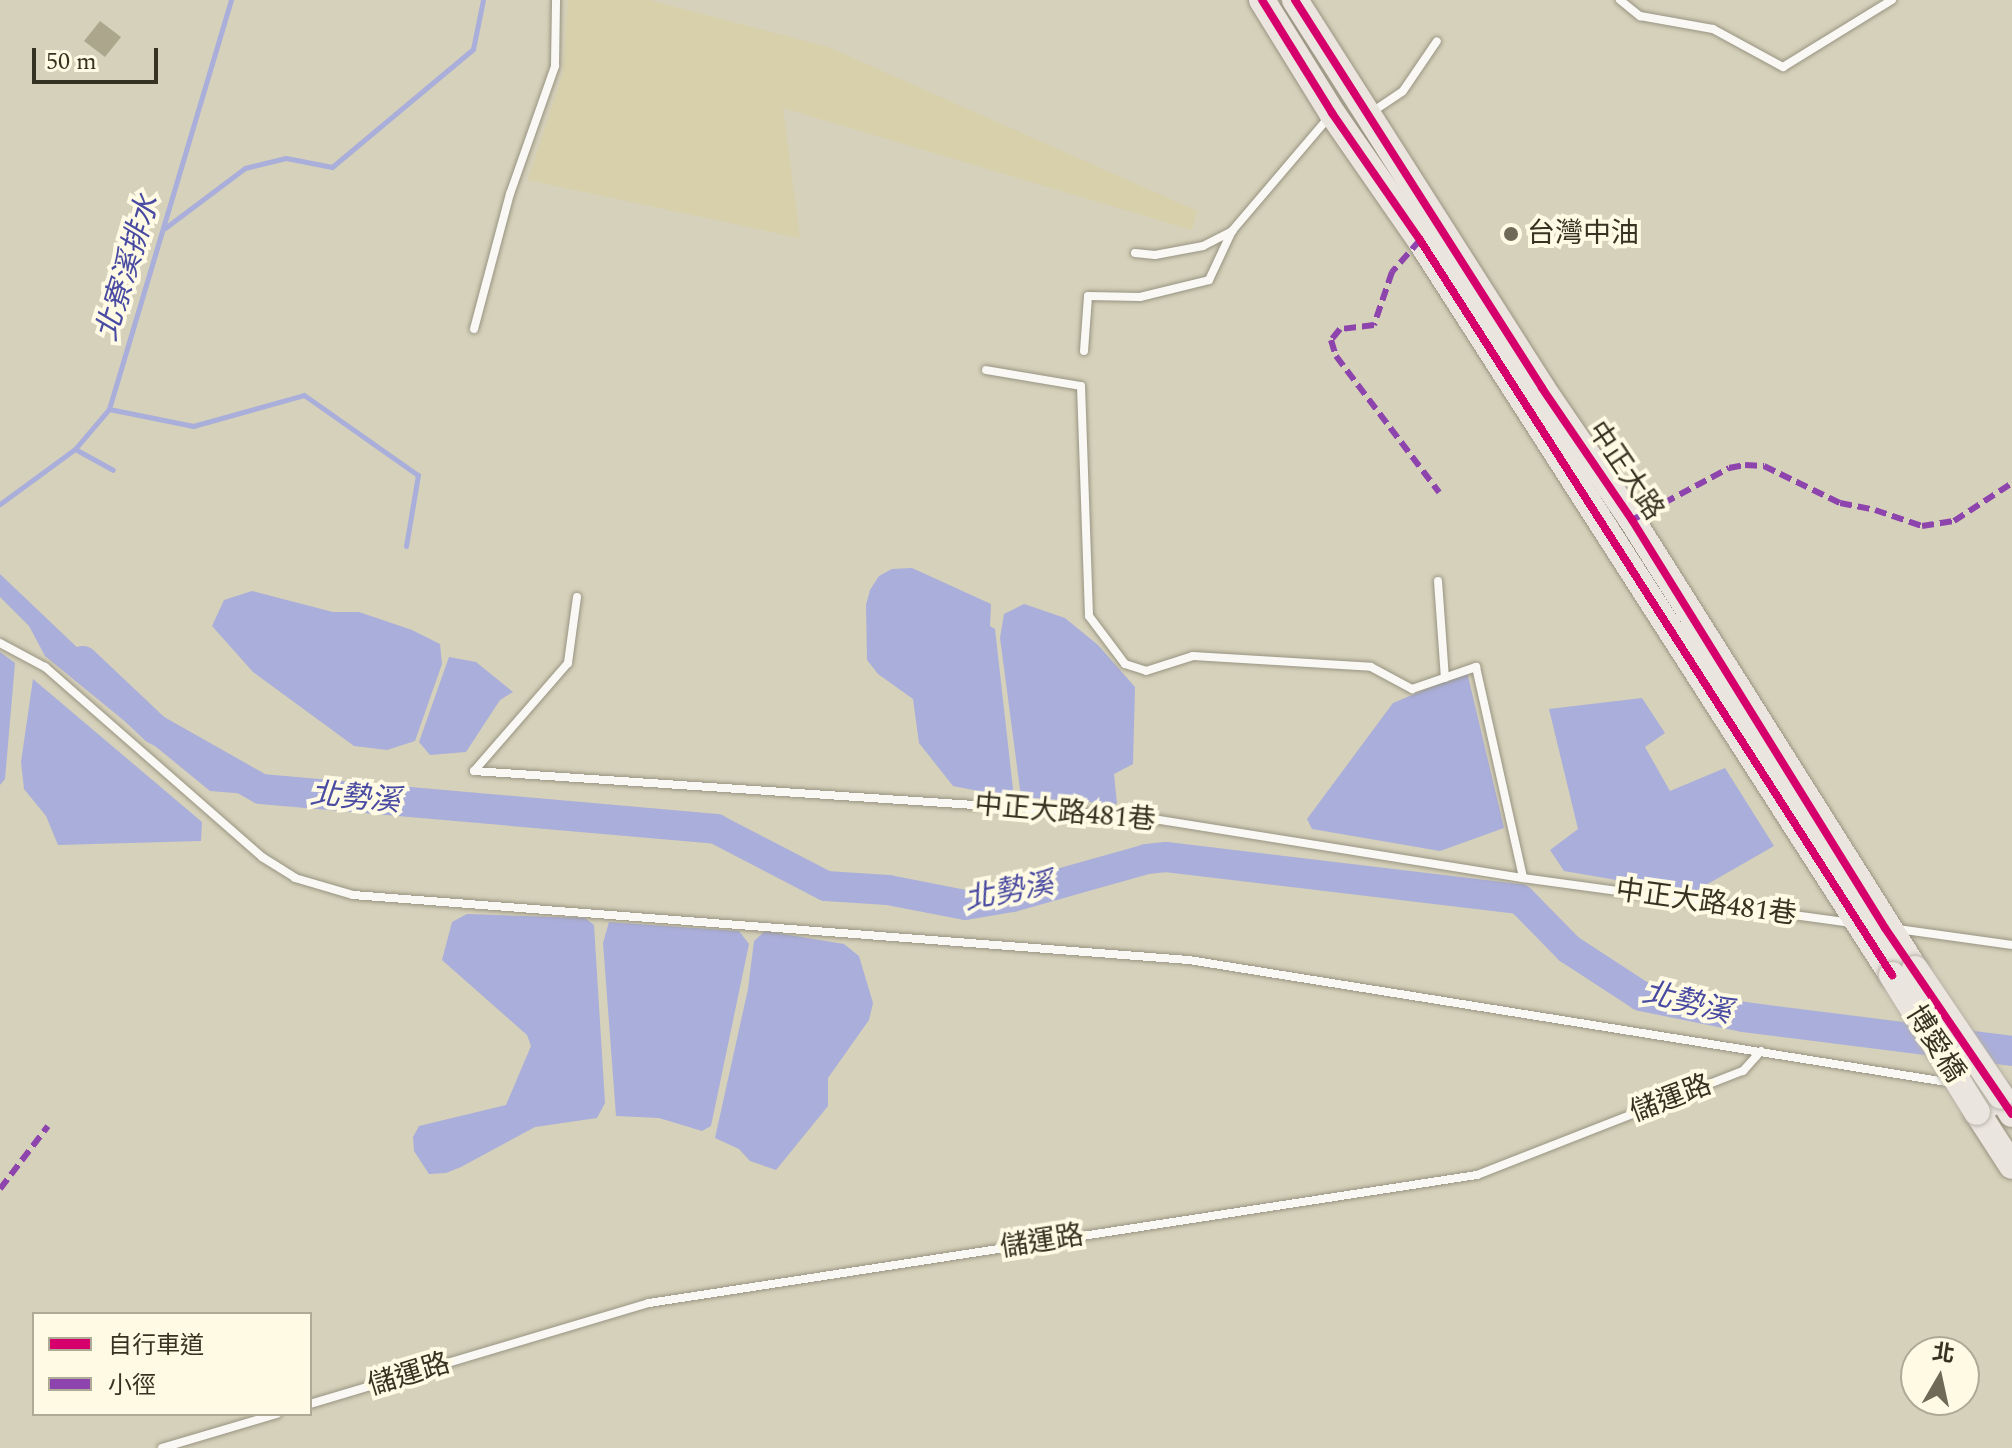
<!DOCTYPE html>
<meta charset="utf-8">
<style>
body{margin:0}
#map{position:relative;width:2012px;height:1448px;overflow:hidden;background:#d6d1ba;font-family:Spectral,"Noto Sans TC",serif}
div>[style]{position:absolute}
.built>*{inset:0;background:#d8d0ab}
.water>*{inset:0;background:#aaaeda}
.stream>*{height:5px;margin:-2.5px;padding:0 2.5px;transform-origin:2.5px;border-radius:2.5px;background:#aaaeda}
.river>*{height:30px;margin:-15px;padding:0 15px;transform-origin:15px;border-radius:15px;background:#aaaeda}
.building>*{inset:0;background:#aca78c}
.roads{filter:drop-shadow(0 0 2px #989482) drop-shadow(0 0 2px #989482)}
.service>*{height:8px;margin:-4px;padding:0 4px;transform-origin:4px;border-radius:4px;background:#f9f8f5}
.primary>*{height:26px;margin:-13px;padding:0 13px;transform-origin:13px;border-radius:13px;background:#ebe5df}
.bridges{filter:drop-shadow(0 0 2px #b6b3a7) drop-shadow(0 0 2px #b6b3a7)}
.primary-bridge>*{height:26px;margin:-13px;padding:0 13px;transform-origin:13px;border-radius:13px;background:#ebe5df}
.quiet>*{height:6px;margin-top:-3px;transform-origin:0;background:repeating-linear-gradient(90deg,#8e44ad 0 12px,transparent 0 18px)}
.cycleway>*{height:8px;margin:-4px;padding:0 4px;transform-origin:4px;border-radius:4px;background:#d6006c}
.dots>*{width:22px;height:22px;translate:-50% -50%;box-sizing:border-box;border:4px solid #fefae4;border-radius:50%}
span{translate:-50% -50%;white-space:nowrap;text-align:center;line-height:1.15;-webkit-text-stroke:8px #fefae4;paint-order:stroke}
.poi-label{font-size:28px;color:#363322}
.left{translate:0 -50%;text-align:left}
.street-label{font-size:28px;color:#363322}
.water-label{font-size:30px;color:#494aa1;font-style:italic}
.legend{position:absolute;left:32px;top:1312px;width:280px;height:104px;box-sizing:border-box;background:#fefae4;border:2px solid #aeaa96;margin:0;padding:10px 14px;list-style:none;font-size:24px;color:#363322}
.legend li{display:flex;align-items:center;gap:16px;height:40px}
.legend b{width:40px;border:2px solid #aeaa96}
.north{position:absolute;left:1900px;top:1336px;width:80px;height:80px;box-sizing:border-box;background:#fefae4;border:2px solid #aeaa96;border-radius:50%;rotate:9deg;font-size:22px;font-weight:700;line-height:32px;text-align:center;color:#363322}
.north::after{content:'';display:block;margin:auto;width:28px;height:36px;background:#6e6a57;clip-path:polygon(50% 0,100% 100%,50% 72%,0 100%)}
.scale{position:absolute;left:32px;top:48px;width:126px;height:36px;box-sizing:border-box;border:4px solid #363322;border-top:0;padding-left:10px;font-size:24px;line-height:28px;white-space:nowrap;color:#363322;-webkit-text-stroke:6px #fefae4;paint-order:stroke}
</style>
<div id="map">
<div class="built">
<div style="clip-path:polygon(568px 0,649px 0,828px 47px,1197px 211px,1192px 230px,783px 108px,800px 238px,528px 180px,563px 73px)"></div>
</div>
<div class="water">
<div style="clip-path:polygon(912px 568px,991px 604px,990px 626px,995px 629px,1013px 789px,1009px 797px,953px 786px,919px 743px,913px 699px,878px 674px,867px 660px,866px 605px,870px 590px,879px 576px,892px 569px)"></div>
<div style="clip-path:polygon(0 574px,83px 653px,128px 706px,199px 768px,229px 784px,264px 777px,259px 795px,210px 791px,45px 656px,29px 626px,0 597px)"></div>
<div style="clip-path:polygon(252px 591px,333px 612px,359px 612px,412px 630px,440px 644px,442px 664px,415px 741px,387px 750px,354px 746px,253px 672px,212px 626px,224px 600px)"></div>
<div style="clip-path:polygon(1024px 604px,1065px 618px,1098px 645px,1135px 687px,1133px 764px,1114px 774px,1117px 804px,1021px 797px,1000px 638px,1004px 614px)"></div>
<div style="clip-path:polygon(0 652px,15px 663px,5px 779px,0 785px)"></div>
<div style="clip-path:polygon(449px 657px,476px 662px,513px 692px,500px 700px,466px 752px,430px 755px,419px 742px)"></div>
<div style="clip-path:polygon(1467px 672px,1504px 828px,1440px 851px,1312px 829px,1307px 819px,1393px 703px)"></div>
<div style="clip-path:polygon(33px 679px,202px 822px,201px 841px,58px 845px,46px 816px,24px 789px,21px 762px)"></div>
<div style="clip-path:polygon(1642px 698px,1665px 733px,1645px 747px,1670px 791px,1725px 768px,1774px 846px,1692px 893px,1564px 871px,1550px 850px,1578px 829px,1549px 709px)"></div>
<div style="clip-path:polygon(467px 914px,585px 918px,594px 925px,605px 1103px,597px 1118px,535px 1127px,461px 1167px,446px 1173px,429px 1174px,414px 1151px,413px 1137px,419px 1126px,506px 1105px,531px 1046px,527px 1035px,442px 960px,452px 922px)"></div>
<div style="clip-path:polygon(609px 922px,739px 931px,749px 944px,711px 1126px,702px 1131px,659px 1118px,616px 1116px,603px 943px)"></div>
<div style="clip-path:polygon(765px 931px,844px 944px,859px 956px,873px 1003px,869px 1020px,828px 1078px,828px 1106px,776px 1170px,750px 1161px,739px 1149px,715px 1138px,748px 989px,754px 941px)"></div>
</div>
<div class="stream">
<div style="left:165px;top:228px;width:100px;rotate:-36.9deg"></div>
<div style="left:245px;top:168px;width:42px;rotate:-13.7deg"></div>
<div style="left:286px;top:158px;width:47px;rotate:11.1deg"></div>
<div style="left:332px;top:167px;width:184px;rotate:-39.9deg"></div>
<div style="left:473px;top:49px;width:50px;rotate:-78.5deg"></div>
<div style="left:109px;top:409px;width:86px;rotate:11.4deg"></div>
<div style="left:193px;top:426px;width:115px;rotate:-15.6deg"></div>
<div style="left:304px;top:395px;width:139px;rotate:35.1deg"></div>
<div style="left:418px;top:475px;width:72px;rotate:99.6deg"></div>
<div style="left:75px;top:449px;width:43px;rotate:28.9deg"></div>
<div style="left:0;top:504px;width:93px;rotate:-36.3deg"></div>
<div style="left:75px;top:449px;width:52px;rotate:-49.6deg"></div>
<div style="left:109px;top:409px;width:427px;rotate:-73.4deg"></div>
</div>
<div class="river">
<div style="left:83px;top:661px;width:99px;rotate:43.4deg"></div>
<div style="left:155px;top:729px;width:122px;rotate:29.5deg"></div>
<div style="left:261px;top:789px;width:457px;rotate:5deg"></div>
<div style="left:716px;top:829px;width:124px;rotate:27.4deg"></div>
<div style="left:826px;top:886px;width:62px;rotate:3.7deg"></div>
<div style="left:888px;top:890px;width:78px;rotate:11deg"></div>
<div style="left:965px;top:905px;width:48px;rotate:-9.7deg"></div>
<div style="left:1012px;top:897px;width:140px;rotate:-15.7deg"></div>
<div style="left:1147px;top:859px;width:19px;rotate:-6deg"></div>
<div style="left:1166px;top:857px;width:356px;rotate:6.8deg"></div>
<div style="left:1520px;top:899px;width:70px;rotate:45.6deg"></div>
<div style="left:1569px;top:949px;width:86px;rotate:33.1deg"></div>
<div style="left:1641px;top:996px;width:105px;rotate:11.5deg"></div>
<div style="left:1744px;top:1017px;width:270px;rotate:7.2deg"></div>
</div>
<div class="building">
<div style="clip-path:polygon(100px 21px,121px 37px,105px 57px,84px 41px)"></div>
</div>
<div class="roads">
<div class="service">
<div style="left:1620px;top:0;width:26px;rotate:39deg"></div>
<div style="left:1640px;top:16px;width:74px;rotate:10.1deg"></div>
<div style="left:1713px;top:29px;width:80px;rotate:28.5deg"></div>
<div style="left:1783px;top:67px;width:128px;rotate:-31.6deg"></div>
<div style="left:1372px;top:112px;width:37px;rotate:-34deg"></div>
<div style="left:1403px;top:91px;width:60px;rotate:-55.8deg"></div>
<div style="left:1135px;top:253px;width:20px;rotate:6deg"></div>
<div style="left:1155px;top:255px;width:49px;rotate:-10.6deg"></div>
<div style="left:1203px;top:246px;width:33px;rotate:-27deg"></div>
<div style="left:1232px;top:231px;width:150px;rotate:-49.6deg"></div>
<div style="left:474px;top:329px;width:140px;rotate:-75.1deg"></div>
<div style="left:510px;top:194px;width:136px;rotate:-70.6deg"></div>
<div style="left:555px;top:66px;width:66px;rotate:-89.1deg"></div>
<div style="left:1084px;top:351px;width:55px;rotate:-85.8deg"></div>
<div style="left:1088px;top:296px;width:52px;rotate:1.1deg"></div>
<div style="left:1140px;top:297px;width:71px;rotate:-13.8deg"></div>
<div style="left:1209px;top:280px;width:54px;rotate:-64.9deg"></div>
<div style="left:986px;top:370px;width:96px;rotate:9.6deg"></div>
<div style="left:1081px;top:386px;width:230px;rotate:88deg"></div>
<div style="left:1089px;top:616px;width:60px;rotate:53.1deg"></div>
<div style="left:1125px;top:664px;width:22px;rotate:18deg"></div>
<div style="left:1146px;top:671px;width:49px;rotate:-17.7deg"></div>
<div style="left:1193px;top:656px;width:178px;rotate:3.5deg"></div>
<div style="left:1371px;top:667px;width:47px;rotate:28.2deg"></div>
<div style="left:1412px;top:689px;width:68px;rotate:-19deg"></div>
<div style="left:1476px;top:667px;width:216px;rotate:77.4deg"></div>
<div style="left:1438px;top:581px;width:97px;rotate:85.9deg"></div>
<div style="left:577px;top:597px;width:67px;rotate:97.8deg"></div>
<div style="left:568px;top:663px;width:143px;rotate:131deg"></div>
<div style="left:474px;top:771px;width:663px;rotate:3.89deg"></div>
<div style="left:1135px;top:816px;width:393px;rotate:9.1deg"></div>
<div style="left:1523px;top:878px;width:330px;rotate:7.8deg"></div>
<div style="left:0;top:643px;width:51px;rotate:28.1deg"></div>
<div style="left:45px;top:667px;width:288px;rotate:41.2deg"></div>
<div style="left:262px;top:857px;width:39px;rotate:32deg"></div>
<div style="left:295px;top:878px;width:60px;rotate:16.3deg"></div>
<div style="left:353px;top:895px;width:839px;rotate:4.45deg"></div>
<div style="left:1189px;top:960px;width:774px;rotate:9.15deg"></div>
<div style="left:1898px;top:929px;width:115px;rotate:8deg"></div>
<div style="left:310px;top:1404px;width:354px;rotate:-16.6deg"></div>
<div style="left:649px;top:1303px;width:838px;rotate:-8.79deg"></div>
<div style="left:1477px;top:1175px;width:286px;rotate:-21.4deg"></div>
<div style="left:1743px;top:1071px;width:27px;rotate:-48deg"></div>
<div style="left:162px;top:1448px;width:120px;rotate:-16.5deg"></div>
</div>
<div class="primary">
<div style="left:1262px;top:0;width:133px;rotate:58.2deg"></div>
<div style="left:1332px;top:113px;width:155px;rotate:55.3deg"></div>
<div style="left:1420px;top:240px;width:874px;rotate:57.29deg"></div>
<div style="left:1295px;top:0;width:460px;rotate:57.5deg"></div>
<div style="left:1542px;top:388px;width:160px;rotate:55.7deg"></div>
<div style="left:1632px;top:520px;width:531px;rotate:57.78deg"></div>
<div style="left:2012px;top:1114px;width:21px;rotate:-121deg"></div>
<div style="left:2001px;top:1096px;width:29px;rotate:146deg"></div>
<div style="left:1977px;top:1112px;width:64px;rotate:57.1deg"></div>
</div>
</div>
<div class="bridges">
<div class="primary-bridge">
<div style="left:1915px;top:969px;width:153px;rotate:55.9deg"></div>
<div style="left:1892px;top:975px;width:161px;rotate:58.2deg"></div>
</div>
</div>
<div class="quiet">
<div style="left:1420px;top:240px;width:43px;rotate:131.2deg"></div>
<div style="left:1392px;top:272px;width:56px;rotate:108.8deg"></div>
<div style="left:1374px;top:325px;width:34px;rotate:173deg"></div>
<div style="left:1340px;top:329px;width:14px;rotate:129deg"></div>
<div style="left:1331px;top:340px;width:17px;rotate:73deg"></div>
<div style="left:1336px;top:356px;width:171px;rotate:52.9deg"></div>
<div style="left:1632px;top:520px;width:110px;rotate:-28.2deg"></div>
<div style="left:1729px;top:468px;width:16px;rotate:-11deg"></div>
<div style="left:1745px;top:465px;width:19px;rotate:3deg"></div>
<div style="left:1764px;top:466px;width:85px;rotate:26deg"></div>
<div style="left:1840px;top:503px;width:36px;rotate:11deg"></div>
<div style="left:1875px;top:510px;width:50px;rotate:18.8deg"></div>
<div style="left:1922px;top:526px;width:32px;rotate:-9deg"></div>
<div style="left:1954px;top:521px;width:69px;rotate:-33.2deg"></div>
<div style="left:0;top:1189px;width:79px;rotate:-52.7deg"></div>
</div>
<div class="cycleway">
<div style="left:1262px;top:0;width:133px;rotate:58.2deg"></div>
<div style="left:1332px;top:113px;width:155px;rotate:55.3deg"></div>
<div style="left:1420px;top:240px;width:874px;rotate:57.29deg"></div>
<div style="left:1295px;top:0;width:460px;rotate:57.5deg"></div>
<div style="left:1542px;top:388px;width:160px;rotate:55.7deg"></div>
<div style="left:1632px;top:520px;width:480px;rotate:58.2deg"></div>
<div style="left:1885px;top:928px;width:225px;rotate:55.7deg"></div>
</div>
<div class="dots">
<div style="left:1511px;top:234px;background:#6e6a57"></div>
</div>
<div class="poi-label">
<span class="left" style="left:1527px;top:234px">台灣中油</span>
</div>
<div class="street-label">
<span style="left:1625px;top:471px;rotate:56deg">中正大路</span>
<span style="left:1065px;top:813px;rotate:5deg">中正大路481巷</span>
<span style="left:1706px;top:903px;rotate:8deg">中正大路481巷</span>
<span style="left:1935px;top:1044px;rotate:58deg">博愛橋</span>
<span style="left:1671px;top:1099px;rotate:-21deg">儲運路</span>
<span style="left:1042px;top:1242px;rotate:-9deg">儲運路</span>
<span style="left:409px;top:1375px;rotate:-17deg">儲運路</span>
</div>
<div class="water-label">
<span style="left:128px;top:268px;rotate:-73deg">北寮溪排水</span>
<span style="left:355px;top:798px;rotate:5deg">北勢溪</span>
<span style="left:1009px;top:892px;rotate:-11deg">北勢溪</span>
<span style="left:1687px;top:1003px;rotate:14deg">北勢溪</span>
</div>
<ul class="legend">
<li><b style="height:10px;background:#d6006c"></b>自行車道</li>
<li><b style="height:10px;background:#8e44ad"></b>小徑</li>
</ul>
<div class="north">北</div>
<div class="scale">50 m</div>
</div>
